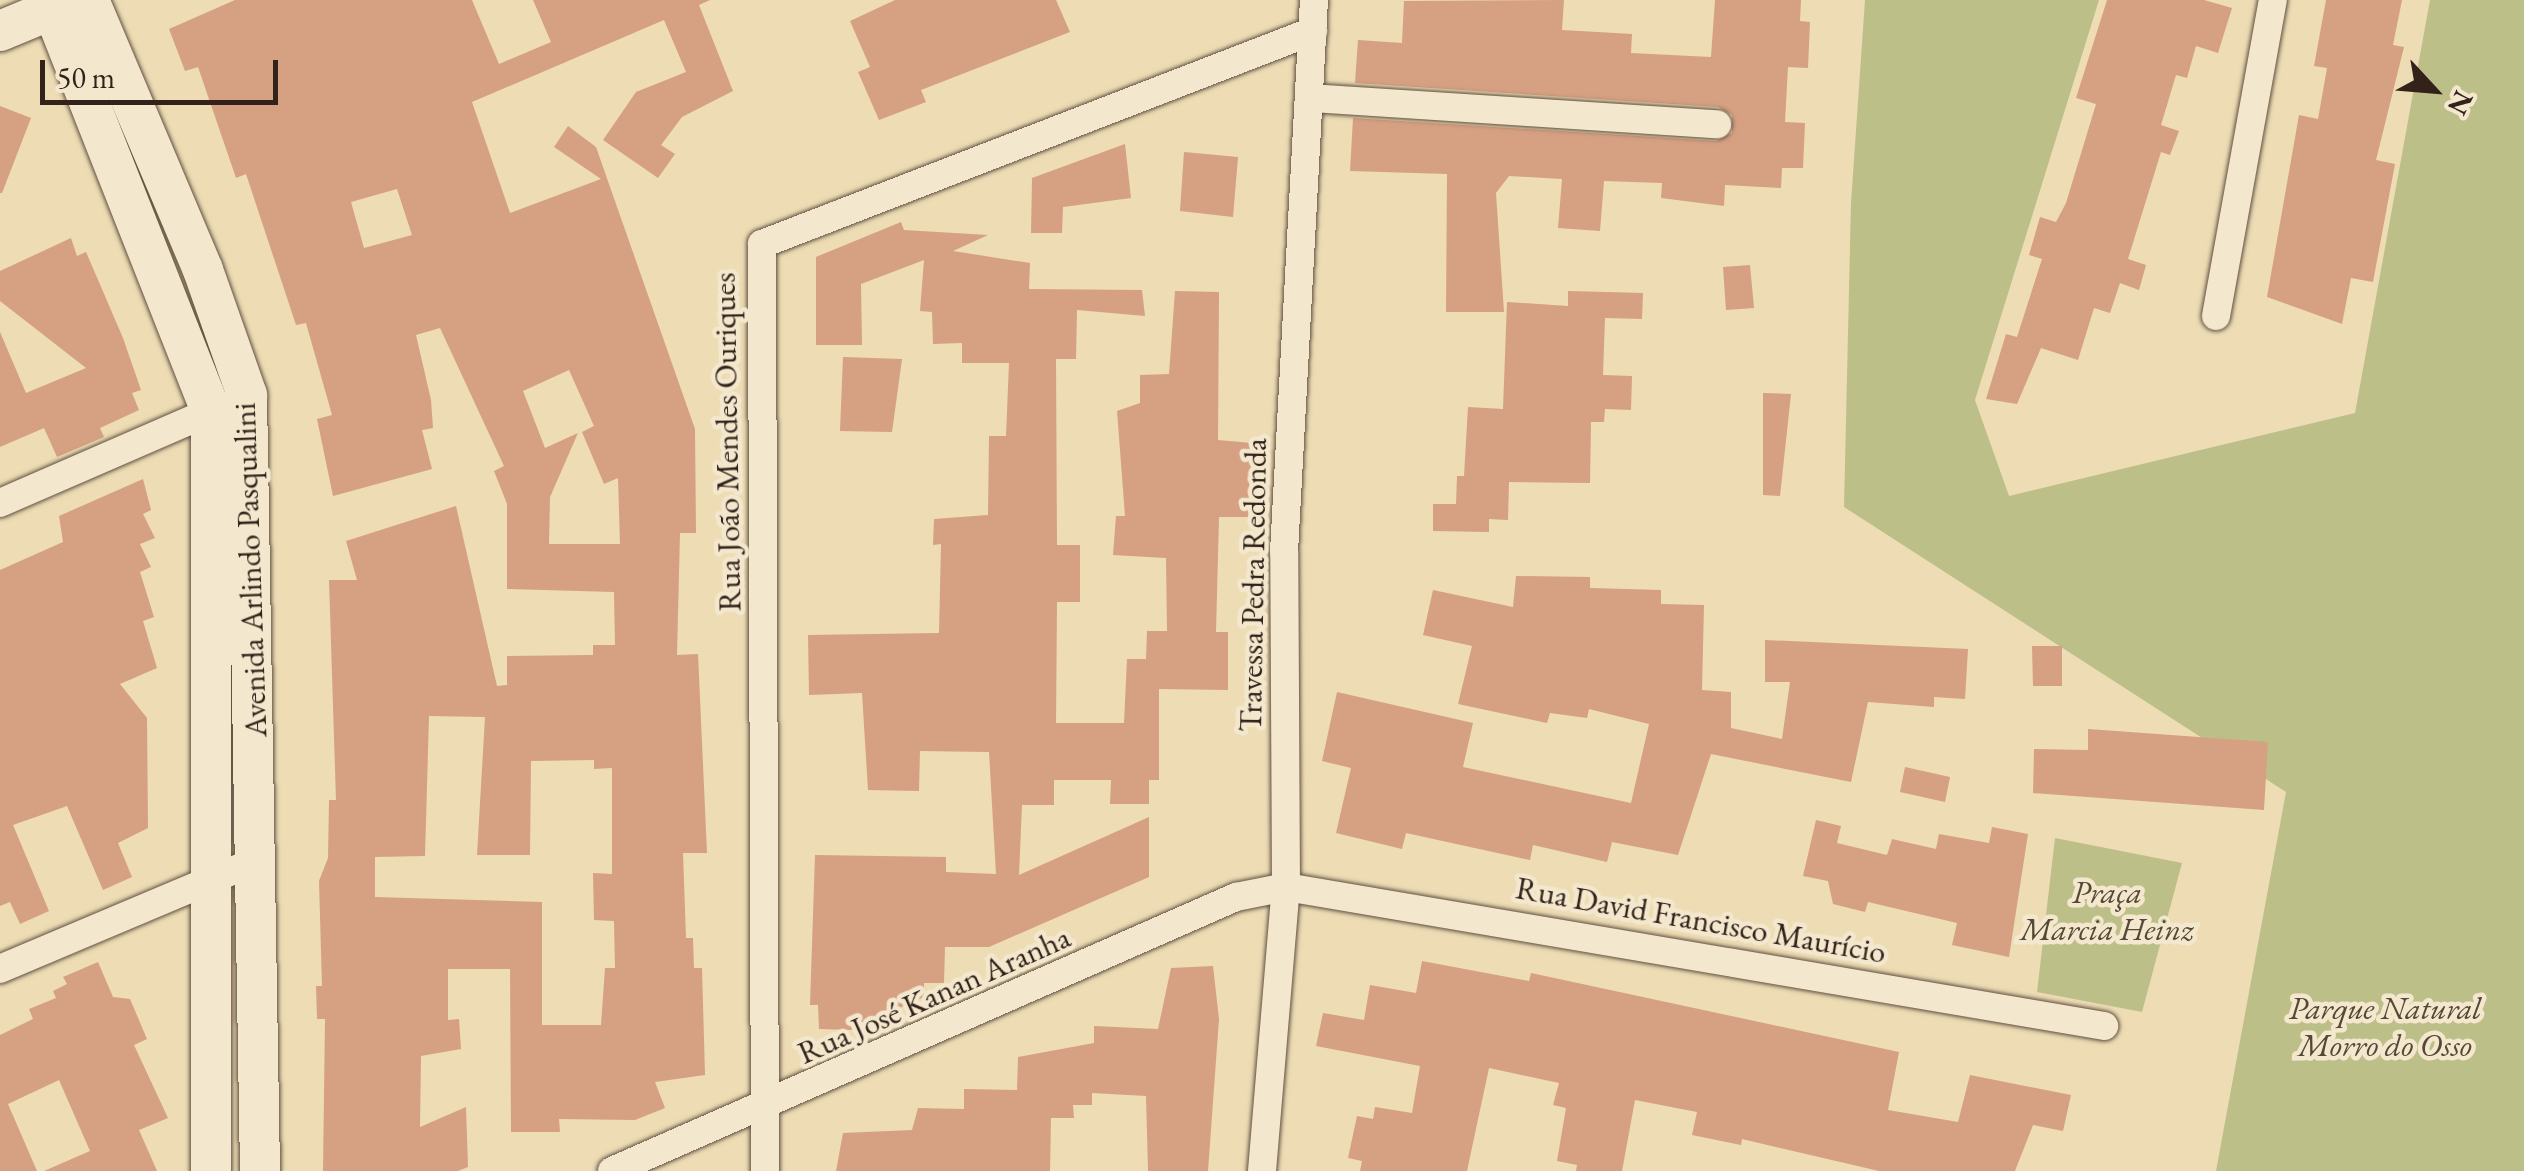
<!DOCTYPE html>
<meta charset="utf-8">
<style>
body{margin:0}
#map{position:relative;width:2524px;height:1171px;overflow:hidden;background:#eddcb4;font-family:"EB Garamond",serif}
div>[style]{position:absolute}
.green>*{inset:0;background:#bdbf89}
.building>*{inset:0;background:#d6a082}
.roads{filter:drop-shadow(0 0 2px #615040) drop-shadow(0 0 2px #615040)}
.street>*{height:28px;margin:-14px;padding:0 14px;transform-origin:14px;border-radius:14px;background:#f3e8ce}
.secondary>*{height:40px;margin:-20px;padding:0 20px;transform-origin:20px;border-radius:20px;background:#f3e8ce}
span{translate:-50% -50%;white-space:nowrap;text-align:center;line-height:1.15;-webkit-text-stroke:9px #f3e8ce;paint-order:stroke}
.street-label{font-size:32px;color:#32221a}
.park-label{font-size:32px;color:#554936;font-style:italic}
.north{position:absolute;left:2384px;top:40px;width:100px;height:100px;-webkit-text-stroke:8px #f3e8ce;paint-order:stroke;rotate:116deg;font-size:28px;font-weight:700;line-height:40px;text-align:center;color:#32221a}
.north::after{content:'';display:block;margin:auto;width:35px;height:45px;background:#32221a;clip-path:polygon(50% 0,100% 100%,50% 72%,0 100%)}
.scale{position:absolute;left:40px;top:60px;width:238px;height:45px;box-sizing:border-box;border:5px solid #32221a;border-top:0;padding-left:12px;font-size:30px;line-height:35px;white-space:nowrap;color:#32221a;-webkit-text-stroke:8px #f3e8ce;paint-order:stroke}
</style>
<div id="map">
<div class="green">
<div style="clip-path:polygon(1865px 0,2099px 0,1975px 400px,2009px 496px,2355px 413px,2430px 0,2524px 0,2524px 1171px,2216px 1171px,2286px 792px,1844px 507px,1851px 203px)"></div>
<div style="clip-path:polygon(2055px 838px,2182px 863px,2142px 1012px,2037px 992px)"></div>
</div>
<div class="building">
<div style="clip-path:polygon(evenodd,235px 0,472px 0,499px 64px,551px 42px,533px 0,710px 0,699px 5px,733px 91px,682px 117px,661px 145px,675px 154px,658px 178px,603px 140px,636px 92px,686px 72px,664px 20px,472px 102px,510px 213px,601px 179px,554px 147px,568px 126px,596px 147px,695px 429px,696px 533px,680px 533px,677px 655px,698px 654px,707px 853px,683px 853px,686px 938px,693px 938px,694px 968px,702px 968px,705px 1075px,655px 1082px,665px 1108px,635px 1120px,559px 1119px,560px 1132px,511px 1132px,510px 969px,448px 969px,448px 1020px,459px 1019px,461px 1049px,421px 1056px,420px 1127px,466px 1107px,468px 1167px,458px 1171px,323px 1171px,325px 1019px,317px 1019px,316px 986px,322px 986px,319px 881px,328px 858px,329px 800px,336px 800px,329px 580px,357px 580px,346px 541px,456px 506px,497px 686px,507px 685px,507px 656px,593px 655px,593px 645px,615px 645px,614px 592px,507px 589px,507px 504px,494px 471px,504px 466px,440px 328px,416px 335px,431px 400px,433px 428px,422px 430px,432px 469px,333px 496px,317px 419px,332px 415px,306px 323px,296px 325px,246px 174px,236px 178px,198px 67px,185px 71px,169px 29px,235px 0,397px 189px,412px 235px,364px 248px,351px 202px,397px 189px,235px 0,569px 370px,594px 426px,582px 432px,604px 484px,618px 478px,620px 544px,549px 544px,550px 497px,578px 433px,545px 448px,523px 391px,569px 370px,235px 0,429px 716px,485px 717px,477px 855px,530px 855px,531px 761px,594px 760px,594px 769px,612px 768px,612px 874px,593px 873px,594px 920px,614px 921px,615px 968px,605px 968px,601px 1025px,542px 1025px,542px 902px,375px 897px,375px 857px,425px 856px,429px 716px)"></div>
<div style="clip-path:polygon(895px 0,1056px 0,1070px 32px,921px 90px,926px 102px,879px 120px,858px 72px,870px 67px,850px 21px)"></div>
<div style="clip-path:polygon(1564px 0,1562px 30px,1632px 34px,1631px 53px,1711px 57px,1715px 0,1801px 0,1800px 21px,1810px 22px,1808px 68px,1788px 67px,1785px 122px,1805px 123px,1803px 168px,1782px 168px,1781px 188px,1725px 185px,1724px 206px,1661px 198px,1662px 183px,1604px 181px,1600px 231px,1558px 228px,1562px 179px,1509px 176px,1496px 193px,1504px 312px,1446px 312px,1447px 174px,1350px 171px,1353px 118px,1716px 141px,1732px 133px,1732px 115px,1718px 107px,1355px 83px,1358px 40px,1402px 43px,1404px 1px)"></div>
<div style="clip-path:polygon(2107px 0,2204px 0,2232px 8px,2218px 53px,2196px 46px,2187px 78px,2176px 75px,2161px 125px,2179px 131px,2170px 155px,2161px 152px,2128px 259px,2146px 265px,2139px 290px,2120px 283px,2110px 313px,2094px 308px,2078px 360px,2041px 348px,2017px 404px,1986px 399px,2006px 334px,2017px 337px,2042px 259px,2029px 255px,2040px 217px,2056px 222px,2066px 203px,2096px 104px,2076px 98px)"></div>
<div style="clip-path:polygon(2326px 0,2402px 0,2393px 45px,2404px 47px,2376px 160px,2395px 164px,2373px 282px,2351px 278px,2342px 324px,2267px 297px,2299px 115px,2318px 119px,2327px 68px,2314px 66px)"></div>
<div style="clip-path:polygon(0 106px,31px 118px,2px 193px,0 193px)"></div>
<div style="clip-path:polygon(1125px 144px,1131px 198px,1063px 207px,1062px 233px,1031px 233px,1032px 178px)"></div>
<div style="clip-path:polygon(1184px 152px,1238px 157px,1233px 217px,1180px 211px)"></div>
<div style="clip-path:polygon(901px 222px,904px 230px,988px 235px,953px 251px,1030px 263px,1029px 289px,1142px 290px,1145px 316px,1077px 310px,1076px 359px,1056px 359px,1057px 545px,1080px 545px,1080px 602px,1057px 602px,1056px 723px,1124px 723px,1127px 659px,1146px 659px,1147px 631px,1167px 631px,1166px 558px,1113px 555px,1116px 516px,1125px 516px,1117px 411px,1140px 403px,1140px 375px,1169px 374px,1175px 291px,1219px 292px,1218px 440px,1252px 443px,1248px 517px,1219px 517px,1216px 632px,1228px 632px,1228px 690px,1159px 689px,1159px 780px,1149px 780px,1149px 804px,1110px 804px,1111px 780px,1054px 780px,1054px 805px,1022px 805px,1019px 875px,1149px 817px,1149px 877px,989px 947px,945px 947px,944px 983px,924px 983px,924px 997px,851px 1030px,819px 1029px,818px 1005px,810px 1005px,815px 855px,946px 857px,946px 872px,996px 874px,989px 752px,920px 751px,919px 791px,868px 790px,862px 693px,809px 695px,808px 635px,939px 633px,941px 544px,933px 545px,934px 519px,988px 515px,989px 436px,1006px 436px,1009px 363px,962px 363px,962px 343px,933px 344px,932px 312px,920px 311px,924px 260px,861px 284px,862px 345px,816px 345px,816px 257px)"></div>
<div style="clip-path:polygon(71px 238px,77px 256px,86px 252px,123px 338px,141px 390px,132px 393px,139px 410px,100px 428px,104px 437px,57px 457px,44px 428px,0 447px,0 332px,26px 393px,86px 368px,0 301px,0 271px)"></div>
<div style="clip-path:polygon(1750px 265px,1754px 308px,1726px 310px,1723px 267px)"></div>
<div style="clip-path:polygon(1568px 291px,1643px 293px,1642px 319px,1605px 318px,1603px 375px,1632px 376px,1631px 410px,1605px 409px,1604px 422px,1591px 422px,1590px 483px,1509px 482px,1508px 520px,1489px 519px,1489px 532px,1433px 531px,1433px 504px,1456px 504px,1457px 476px,1464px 476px,1468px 407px,1503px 409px,1507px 302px,1568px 306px)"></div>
<div style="clip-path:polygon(843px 357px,902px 359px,892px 432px,840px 431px)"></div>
<div style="clip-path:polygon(1763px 393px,1791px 394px,1780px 496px,1763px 495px)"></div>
<div style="clip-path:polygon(143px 479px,151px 510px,143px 514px,155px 538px,140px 544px,151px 567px,140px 572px,154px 617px,143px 621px,157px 668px,120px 684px,147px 718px,148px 828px,118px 843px,132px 877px,103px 890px,67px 806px,13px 825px,49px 911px,20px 924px,10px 902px,0 906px,0 570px,63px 542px,59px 516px)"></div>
<div style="clip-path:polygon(1516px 576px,1590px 577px,1590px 588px,1661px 590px,1661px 604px,1704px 605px,1702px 690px,1731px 692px,1731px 728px,1782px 739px,1790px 682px,1765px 682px,1765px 640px,1968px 649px,1965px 699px,1934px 697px,1934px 707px,1868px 702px,1851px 782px,1711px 754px,1678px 855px,1612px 842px,1607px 862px,1533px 845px,1530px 860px,1406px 833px,1402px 849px,1336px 833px,1351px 768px,1322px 761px,1337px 692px,1473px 723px,1463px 767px,1631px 803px,1649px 724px,1589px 709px,1587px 718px,1550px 713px,1547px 723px,1458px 704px,1472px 646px,1423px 635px,1433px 590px,1513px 607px)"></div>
<div style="clip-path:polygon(2032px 646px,2062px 646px,2062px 686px,2033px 686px)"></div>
<div style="clip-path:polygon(2088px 729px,2268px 742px,2264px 810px,2033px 793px,2034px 749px,2088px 750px)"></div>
<div style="clip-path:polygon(1905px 767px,1950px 777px,1945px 802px,1900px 792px)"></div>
<div style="clip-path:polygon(1816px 820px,1841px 826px,1837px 843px,1887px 855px,1892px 839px,1936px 849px,1939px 834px,1989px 843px,1992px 827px,2028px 834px,2009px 957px,1952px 945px,1957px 923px,1868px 902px,1865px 912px,1833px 904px,1828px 881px,1803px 876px)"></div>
<div style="clip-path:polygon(1422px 961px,1529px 981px,1531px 973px,1899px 1052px,1888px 1110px,1958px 1122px,1970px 1075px,2071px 1095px,2063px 1131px,2033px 1125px,2015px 1171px,1879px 1171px,1742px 1139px,1741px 1145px,1692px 1135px,1697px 1112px,1635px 1100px,1622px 1171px,1576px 1171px,1577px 1165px,1557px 1161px,1566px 1108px,1553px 1105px,1559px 1083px,1489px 1068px,1467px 1171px,1360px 1171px,1362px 1161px,1348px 1158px,1357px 1116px,1373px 1119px,1375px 1107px,1412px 1113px,1420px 1066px,1316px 1046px,1323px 1013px,1364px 1020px,1370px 985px,1416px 993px)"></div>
<div style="clip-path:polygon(98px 962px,113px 997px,130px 999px,147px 1039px,134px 1045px,168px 1118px,139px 1130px,157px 1171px,44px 1171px,90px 1151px,59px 1080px,8px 1104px,37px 1171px,0 1171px,0 1035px,33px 1019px,29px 1009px,56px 998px,53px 991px,67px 984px,63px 977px)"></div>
<div style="clip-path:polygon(1213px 966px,1219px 1019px,1208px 1171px,1148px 1171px,1146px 1096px,1092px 1093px,1092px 1105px,1073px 1105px,1074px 1118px,1051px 1118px,1050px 1171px,836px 1171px,843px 1133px,912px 1130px,918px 1108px,964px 1109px,964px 1089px,1017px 1090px,1018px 1057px,1094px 1043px,1094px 1026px,1158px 1029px,1171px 968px)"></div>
</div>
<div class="roads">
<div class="street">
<div style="left:1311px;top:98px;width:407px;rotate:3.7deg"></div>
<div style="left:2216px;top:316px;width:321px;rotate:-79.8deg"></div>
<div style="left:0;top:503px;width:243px;rotate:-23.5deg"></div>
<div style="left:0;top:969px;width:278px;rotate:-22.9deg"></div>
<div style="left:612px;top:1171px;width:682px;rotate:-23.71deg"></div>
<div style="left:1236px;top:897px;width:51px;rotate:-11.3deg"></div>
<div style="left:1286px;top:887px;width:830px;rotate:9.64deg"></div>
<div style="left:765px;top:1171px;width:927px;rotate:-90.19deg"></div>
<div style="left:762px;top:244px;width:591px;rotate:-21.14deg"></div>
<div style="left:1262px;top:1171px;width:285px;rotate:-85.2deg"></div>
<div style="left:1286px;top:887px;width:335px;rotate:-90.3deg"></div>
<div style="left:1284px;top:552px;width:553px;rotate:-86.89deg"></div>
</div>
<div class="secondary">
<div style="left:49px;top:0;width:442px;rotate:68.5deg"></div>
<div style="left:211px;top:411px;width:760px;rotate:90deg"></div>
<div style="left:89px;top:0;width:293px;rotate:67.1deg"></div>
<div style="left:203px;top:270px;width:133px;rotate:70.6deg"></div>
<div style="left:247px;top:395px;width:776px;rotate:89.04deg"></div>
<div style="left:0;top:31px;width:81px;rotate:-22.5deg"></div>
</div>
</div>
<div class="street-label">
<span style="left:727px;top:442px;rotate:-91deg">Rua João Mendes Ouriques</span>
<span style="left:250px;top:570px;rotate:-92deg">Avenida Arlindo Pasqualini</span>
<span style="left:1253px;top:585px;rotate:-89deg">Travessa Pedra Redonda</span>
<span style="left:1701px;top:920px;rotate:10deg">Rua David Francisco Maurício</span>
<span style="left:934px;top:995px;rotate:-24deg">Rua José Kanan Aranha</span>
</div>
<div class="park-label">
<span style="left:2107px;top:911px">Praça<br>Marcia Heinz</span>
<span style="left:2385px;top:1027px">Parque Natural<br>Morro do Osso</span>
</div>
<div class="north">N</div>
<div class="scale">50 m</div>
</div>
